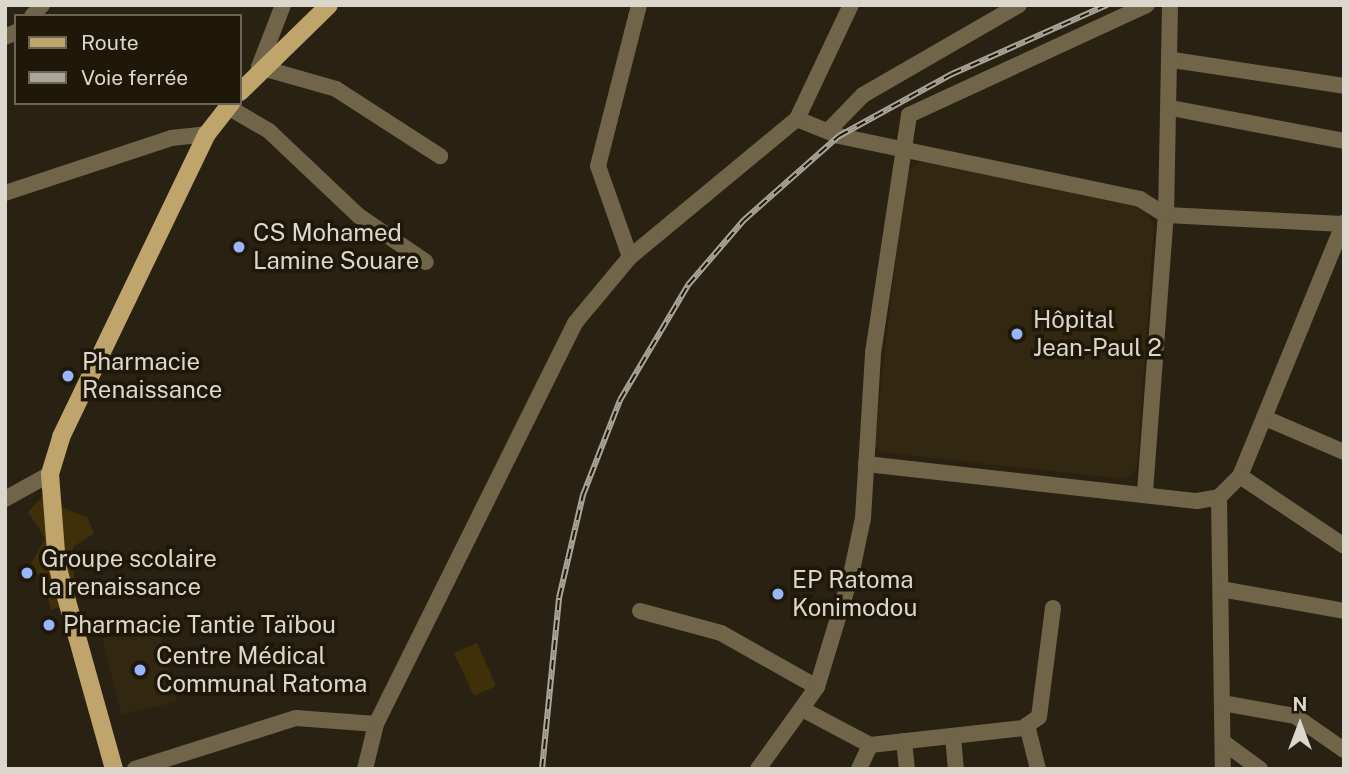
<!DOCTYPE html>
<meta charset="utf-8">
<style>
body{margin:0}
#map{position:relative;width:1349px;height:774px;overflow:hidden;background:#292212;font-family:"Public Sans",sans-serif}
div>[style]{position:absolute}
.built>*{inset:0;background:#322812}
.green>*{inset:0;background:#3f300a}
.minor>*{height:16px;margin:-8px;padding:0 8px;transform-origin:8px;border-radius:8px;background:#706449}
.major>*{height:18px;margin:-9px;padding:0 9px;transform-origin:9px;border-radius:9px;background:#bfa56b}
.rail>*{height:6px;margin-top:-3px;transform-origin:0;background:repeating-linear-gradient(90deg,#1f1809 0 10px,#aaa599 0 20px);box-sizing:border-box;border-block:2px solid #aaa599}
.dots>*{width:19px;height:19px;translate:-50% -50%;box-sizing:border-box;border:4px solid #1f1809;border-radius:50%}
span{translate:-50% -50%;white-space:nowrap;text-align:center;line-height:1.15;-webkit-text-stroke:7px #1f1809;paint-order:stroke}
.poi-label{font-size:24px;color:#dbd7cd}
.left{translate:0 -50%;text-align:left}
.frame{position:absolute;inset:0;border:7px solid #dbd7cd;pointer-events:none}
.legend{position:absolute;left:14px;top:14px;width:228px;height:91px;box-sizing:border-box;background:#1f1809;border:2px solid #6a6457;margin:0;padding:9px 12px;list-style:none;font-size:21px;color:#dbd7cd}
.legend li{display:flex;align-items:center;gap:14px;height:35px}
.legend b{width:35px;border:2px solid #6a6457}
.north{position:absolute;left:1265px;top:690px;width:70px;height:70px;-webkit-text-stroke:5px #1f1809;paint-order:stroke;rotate:0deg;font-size:19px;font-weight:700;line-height:28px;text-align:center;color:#dbd7cd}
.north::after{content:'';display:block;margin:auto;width:24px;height:32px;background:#dbd7cd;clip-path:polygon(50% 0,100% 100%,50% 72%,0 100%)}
</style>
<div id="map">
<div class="built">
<div style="clip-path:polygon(925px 159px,1139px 202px,1154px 224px,1137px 469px,1126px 479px,879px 452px,874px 444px,906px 172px)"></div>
<div style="clip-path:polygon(159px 625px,177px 702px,121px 714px,102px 638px)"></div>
</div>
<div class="green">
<div style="clip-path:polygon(44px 495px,57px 496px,63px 508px,87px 517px,94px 533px,73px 547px,75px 601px,51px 610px,43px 579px,30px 566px,45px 538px,28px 512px)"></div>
<div style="clip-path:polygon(477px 643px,496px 686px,474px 696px,454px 653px)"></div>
</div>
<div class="minor">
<div style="left:283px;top:5px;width:66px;rotate:111.2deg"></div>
<div style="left:259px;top:67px;width:80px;rotate:15.9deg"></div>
<div style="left:336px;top:89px;width:124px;rotate:32.8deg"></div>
<div style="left:32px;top:16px;width:15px;rotate:-48deg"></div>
<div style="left:5px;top:37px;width:12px;rotate:-24deg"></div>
<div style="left:1173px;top:60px;width:173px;rotate:8.6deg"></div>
<div style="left:228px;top:107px;width:48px;rotate:30.3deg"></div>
<div style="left:269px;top:131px;width:124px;rotate:43.4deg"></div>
<div style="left:359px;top:216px;width:81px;rotate:34.5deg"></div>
<div style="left:1171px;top:108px;width:176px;rotate:10.8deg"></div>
<div style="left:797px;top:119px;width:45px;rotate:22deg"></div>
<div style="left:839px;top:136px;width:308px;rotate:11.8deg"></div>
<div style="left:1140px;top:199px;width:31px;rotate:32deg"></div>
<div style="left:1166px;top:215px;width:177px;rotate:2.9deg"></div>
<div style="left:828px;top:131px;width:50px;rotate:-45.8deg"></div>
<div style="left:863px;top:95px;width:180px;rotate:-30deg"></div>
<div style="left:5px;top:193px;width:175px;rotate:-18.3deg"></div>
<div style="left:171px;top:138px;width:36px;rotate:-6deg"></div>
<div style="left:630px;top:257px;width:96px;rotate:-109.4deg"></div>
<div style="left:598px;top:166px;width:166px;rotate:-75.7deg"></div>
<div style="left:1265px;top:418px;width:86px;rotate:23.3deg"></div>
<div style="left:866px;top:464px;width:333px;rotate:6.4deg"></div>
<div style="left:1197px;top:501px;width:22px;rotate:-10deg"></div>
<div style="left:1219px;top:497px;width:30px;rotate:-45deg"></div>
<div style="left:1240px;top:476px;width:274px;rotate:-67.7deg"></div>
<div style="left:1240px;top:476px;width:125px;rotate:33.9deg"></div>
<div style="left:1145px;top:492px;width:278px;rotate:-85.7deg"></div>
<div style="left:1166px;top:215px;width:210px;rotate:-88.9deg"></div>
<div style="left:1219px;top:497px;width:272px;rotate:89.2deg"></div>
<div style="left:5px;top:499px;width:51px;rotate:-29.1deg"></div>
<div style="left:1221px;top:589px;width:125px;rotate:10.1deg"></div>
<div style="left:640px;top:611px;width:84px;rotate:15.2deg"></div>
<div style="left:721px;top:633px;width:110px;rotate:29.4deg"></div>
<div style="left:1222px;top:703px;width:74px;rotate:10.1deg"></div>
<div style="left:1295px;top:716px;width:60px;rotate:34.8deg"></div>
<div style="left:804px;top:710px;width:75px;rotate:27.9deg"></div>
<div style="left:870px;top:745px;width:154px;rotate:-6.3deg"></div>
<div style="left:1023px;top:728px;width:19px;rotate:-35deg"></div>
<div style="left:1039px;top:717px;width:110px;rotate:-82.7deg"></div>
<div style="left:1027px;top:725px;width:45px;rotate:76deg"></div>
<div style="left:953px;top:736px;width:33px;rotate:85deg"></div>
<div style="left:904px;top:741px;width:28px;rotate:84deg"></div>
<div style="left:1223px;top:742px;width:46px;rotate:36.1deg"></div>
<div style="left:135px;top:769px;width:169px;rotate:-17.6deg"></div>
<div style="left:296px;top:718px;width:80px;rotate:4.3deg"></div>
<div style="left:365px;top:769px;width:46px;rotate:-76.3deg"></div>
<div style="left:376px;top:724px;width:448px;rotate:-63.6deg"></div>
<div style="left:575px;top:323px;width:86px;rotate:-50.2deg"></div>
<div style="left:630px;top:257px;width:217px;rotate:-39.6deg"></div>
<div style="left:797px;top:119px;width:126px;rotate:-64.7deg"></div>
<div style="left:758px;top:769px;width:101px;rotate:-54.3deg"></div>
<div style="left:817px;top:687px;width:117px;rotate:-73.1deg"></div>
<div style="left:851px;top:575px;width:58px;rotate:-78.1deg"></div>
<div style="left:863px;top:518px;width:165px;rotate:-86.5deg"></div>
<div style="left:873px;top:353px;width:241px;rotate:-81.4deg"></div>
<div style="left:909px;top:115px;width:262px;rotate:-24.8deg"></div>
<div style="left:859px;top:769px;width:26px;rotate:-65deg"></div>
</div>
<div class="major">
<div style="left:240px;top:92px;width:124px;rotate:-44.3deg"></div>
<div style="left:114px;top:769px;width:212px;rotate:-105.6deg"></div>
<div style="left:57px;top:565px;width:91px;rotate:-94.4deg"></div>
<div style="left:50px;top:474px;width:39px;rotate:-73deg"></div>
<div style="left:61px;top:437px;width:336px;rotate:-64.3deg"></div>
<div style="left:207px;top:134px;width:39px;rotate:-52deg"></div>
</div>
<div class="rail">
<div style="left:542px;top:769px;width:172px;rotate:-84.3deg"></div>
<div style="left:559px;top:598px;width:106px;rotate:-76.9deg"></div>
<div style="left:583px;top:495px;width:102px;rotate:-68.7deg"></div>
<div style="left:620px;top:400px;width:134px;rotate:-59.4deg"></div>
<div style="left:688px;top:285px;width:86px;rotate:-49.3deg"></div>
<div style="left:744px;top:220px;width:127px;rotate:-41.5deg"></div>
<div style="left:839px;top:136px;width:129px;rotate:-28.8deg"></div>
<div style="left:952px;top:74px;width:170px;rotate:-24deg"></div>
</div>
<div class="dots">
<div style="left:239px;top:247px;background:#97b6fd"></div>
<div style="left:1017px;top:334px;background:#97b6fd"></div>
<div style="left:68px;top:376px;background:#97b6fd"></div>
<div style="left:27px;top:573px;background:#97b6fd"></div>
<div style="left:778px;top:594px;background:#97b6fd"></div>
<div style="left:49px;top:625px;background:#97b6fd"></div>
<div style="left:140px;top:670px;background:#97b6fd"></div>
</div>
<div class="poi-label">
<span class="left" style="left:253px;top:247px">CS Mohamed<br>Lamine Souare</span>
<span class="left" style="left:1033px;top:334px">Hôpital<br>Jean-Paul 2</span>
<span class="left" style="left:82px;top:376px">Pharmacie<br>Renaissance</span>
<span class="left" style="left:41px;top:573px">Groupe scolaire<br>la renaissance</span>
<span class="left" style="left:792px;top:594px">EP Ratoma<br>Konimodou</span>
<span class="left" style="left:63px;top:625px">Pharmacie Tantie Taïbou</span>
<span class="left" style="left:156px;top:670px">Centre Médical<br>Communal Ratoma</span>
</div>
<div class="frame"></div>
<ul class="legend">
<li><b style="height:9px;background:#bfa56b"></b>Route</li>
<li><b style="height:9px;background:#aaa599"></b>Voie ferrée</li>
</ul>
<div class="north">N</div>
</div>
